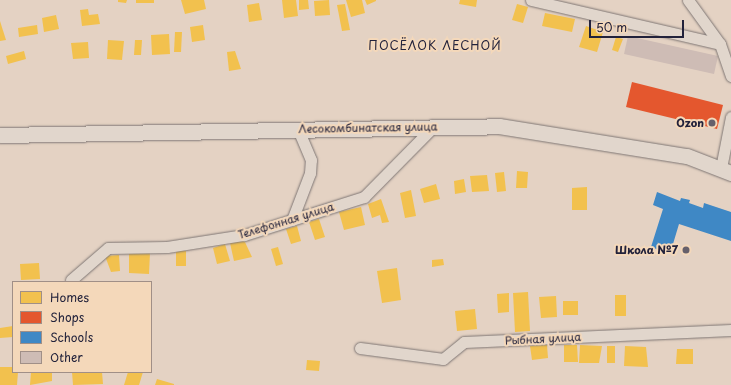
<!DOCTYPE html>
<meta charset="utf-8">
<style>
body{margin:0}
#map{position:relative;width:731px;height:385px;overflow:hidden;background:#e4d2c3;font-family:"Playpen Sans",sans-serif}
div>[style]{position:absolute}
.homes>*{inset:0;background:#f2c14e}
.shops>*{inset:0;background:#e4572e}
.schools>*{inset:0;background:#3f88c5}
.building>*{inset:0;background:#cebcb5}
.roads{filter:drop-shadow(0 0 1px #7e7674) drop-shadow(0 0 1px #7e7674)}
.street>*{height:11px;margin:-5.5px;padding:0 5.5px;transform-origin:5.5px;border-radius:5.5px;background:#e1d6cc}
.secondary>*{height:15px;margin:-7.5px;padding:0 7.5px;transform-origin:7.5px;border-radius:7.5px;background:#e1d6cc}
.dots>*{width:11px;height:11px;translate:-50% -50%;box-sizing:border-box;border:2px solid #f4d8ba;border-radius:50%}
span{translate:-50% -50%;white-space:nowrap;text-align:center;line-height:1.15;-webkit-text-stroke:4px #f4d8ba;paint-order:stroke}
.poi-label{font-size:11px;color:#22223b;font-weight:700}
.right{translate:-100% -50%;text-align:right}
.street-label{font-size:11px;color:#22223b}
.neighbourhood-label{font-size:12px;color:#22223b;letter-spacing:1px}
.legend{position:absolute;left:12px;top:281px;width:140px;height:92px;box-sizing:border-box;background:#f4d8ba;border:1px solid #a08f87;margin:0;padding:5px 7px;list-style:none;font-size:12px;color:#22223b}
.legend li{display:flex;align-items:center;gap:8px;height:20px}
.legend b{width:20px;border:1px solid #a08f87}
.scale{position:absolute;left:589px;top:20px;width:95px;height:18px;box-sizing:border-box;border:2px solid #22223b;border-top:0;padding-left:5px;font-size:12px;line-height:14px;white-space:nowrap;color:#22223b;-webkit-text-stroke:3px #f4d8ba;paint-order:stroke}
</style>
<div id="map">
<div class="homes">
<div style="clip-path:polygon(118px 0,127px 0,126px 3px,118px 2px)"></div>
<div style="clip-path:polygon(136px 0,154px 0,154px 3px,136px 3px)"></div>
<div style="clip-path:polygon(181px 0,204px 0,206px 9px,185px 14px)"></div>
<div style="clip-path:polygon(282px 0,296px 0,298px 16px,284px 18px)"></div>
<div style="clip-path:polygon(299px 0,308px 0,309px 9px,299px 10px)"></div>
<div style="clip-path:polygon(329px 0,330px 15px,315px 16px,314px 1px)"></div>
<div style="clip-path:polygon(346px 0,362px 0,365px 13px,351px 17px)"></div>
<div style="clip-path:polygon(365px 0,376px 0,376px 1px,367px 5px)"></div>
<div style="clip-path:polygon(460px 0,477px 0,476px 7px,459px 4px)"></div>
<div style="clip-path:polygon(259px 3px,262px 20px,249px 22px,247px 5px)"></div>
<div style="clip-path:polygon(345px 4px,350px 30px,342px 31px,337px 5px)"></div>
<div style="clip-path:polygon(517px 4px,528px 7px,523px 23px,512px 20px)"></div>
<div style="clip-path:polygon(88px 9px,89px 15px,98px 14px,100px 24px,82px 26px,80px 10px)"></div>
<div style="clip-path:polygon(545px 13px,575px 19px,572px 32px,542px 26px)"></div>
<div style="clip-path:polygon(56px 15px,59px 29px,44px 32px,42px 18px)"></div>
<div style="clip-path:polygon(0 21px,6px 40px,0 41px)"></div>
<div style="clip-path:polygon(37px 25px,38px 34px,19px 37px,18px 28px)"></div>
<div style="clip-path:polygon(203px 25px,205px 40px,192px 42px,190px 27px)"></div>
<div style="clip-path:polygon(586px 26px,603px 32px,597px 52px,579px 47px)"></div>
<div style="clip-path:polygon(175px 32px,182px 32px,181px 52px,174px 52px)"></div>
<div style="clip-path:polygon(169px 34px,170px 54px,152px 55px,151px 35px)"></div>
<div style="clip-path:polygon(616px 37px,623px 39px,618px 52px,612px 50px)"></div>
<div style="clip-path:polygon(108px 40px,124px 41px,122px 60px,107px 59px)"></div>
<div style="clip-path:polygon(135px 40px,142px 40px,141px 55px,134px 55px)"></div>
<div style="clip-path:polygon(88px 42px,89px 58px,73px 59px,71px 43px)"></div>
<div style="clip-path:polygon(24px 51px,26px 59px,8px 64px,6px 56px)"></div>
<div style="clip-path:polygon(235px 51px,241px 69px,229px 71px,227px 52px)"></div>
<div style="clip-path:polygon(517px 171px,528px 172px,527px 188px,516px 188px)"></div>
<div style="clip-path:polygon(504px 172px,506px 191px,497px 192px,495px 173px)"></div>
<div style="clip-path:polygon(487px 175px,489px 191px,472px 192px,470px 176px)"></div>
<div style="clip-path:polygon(464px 179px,466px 192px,455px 194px,454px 181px)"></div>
<div style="clip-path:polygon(436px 184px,440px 199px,424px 203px,420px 189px)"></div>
<div style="clip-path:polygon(587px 187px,587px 210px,572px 210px,572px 188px)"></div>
<div style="clip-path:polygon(411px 190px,416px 216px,405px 218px,400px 193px)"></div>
<div style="clip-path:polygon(381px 199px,389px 222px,382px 223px,380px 215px,372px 218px,368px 204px)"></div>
<div style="clip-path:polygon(361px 207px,365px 225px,344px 230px,339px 212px)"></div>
<div style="clip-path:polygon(319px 219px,325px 237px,315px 240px,309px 222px)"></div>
<div style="clip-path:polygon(297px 226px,301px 241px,291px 244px,286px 229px)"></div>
<div style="clip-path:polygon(244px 240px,252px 257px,234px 261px,230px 243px)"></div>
<div style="clip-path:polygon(225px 244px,230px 261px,217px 264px,213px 248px)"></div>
<div style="clip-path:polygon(278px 247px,283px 264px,276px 266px,271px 249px)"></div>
<div style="clip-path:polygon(176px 250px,186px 251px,186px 266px,176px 266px)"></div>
<div style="clip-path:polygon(129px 253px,150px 253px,149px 274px,129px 273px)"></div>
<div style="clip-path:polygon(119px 255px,120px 271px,111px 272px,105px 256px)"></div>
<div style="clip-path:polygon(443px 259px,444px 265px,432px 267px,432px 260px)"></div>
<div style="clip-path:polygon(39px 263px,40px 279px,21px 280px,20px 264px)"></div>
<div style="clip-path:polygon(397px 268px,401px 300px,382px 303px,377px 271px)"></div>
<div style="clip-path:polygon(528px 292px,530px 331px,515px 332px,513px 293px)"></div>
<div style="clip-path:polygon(509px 293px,509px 312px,498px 313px,497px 294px)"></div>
<div style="clip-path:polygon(615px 295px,626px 295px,626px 316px,615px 316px)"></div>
<div style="clip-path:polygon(556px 296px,557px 317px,541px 318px,539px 297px)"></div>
<div style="clip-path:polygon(563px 301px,578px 301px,578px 315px,563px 315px)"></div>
<div style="clip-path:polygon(475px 309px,477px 329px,457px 331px,455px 311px)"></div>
<div style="clip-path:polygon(13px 326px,13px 337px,0 338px,0 328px)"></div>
<div style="clip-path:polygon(547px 345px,548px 358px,532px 360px,530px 346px)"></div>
<div style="clip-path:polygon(564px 345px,577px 345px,578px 362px,564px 362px)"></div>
<div style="clip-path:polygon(580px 345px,602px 346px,599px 363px,579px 363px)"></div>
<div style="clip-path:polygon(607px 346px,615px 346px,615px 363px,607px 363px)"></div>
<div style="clip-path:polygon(625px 346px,646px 347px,648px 367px,624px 366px)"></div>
<div style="clip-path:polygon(677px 349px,693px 349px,693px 364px,676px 364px)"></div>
<div style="clip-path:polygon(307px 360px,320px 361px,319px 371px,306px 370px)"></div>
<div style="clip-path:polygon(0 367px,13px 367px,13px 372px,18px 372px,17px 385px,0 385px)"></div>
<div style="clip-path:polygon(31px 372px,52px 372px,52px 381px,30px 385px)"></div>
<div style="clip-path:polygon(72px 372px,102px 372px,103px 384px,73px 385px)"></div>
<div style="clip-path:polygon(128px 372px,143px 372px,139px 385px,124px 385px)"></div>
<div style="clip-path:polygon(157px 379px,174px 384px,174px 385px,155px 385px)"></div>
</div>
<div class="shops">
<div style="clip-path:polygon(632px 82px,723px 105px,717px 129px,626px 107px)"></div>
</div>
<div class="schools">
<div style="clip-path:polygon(657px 192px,680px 201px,681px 198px,690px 200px,689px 203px,703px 208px,704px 203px,731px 212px,731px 241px,679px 224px,670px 254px,651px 247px,663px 209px,653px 205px)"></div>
</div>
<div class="building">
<div style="clip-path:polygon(628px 36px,718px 56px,714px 74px,624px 54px)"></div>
</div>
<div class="roads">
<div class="street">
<div style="left:531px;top:0;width:194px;rotate:13.1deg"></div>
<div style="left:688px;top:0;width:54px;rotate:54deg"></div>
<div style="left:720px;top:44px;width:34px;rotate:71deg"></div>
<div style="left:721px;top:168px;width:52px;rotate:-78.9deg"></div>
<div style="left:292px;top:220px;width:50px;rotate:-69deg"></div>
<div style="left:310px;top:173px;width:13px;rotate:-86deg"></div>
<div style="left:311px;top:160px;width:34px;rotate:-113deg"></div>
<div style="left:71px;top:280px;width:49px;rotate:-40.9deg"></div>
<div style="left:108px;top:248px;width:59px;rotate:-1deg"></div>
<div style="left:167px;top:247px;width:78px;rotate:-8.9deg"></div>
<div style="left:244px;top:235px;width:126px;rotate:-17.6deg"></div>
<div style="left:364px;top:197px;width:100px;rotate:-45.4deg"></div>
<div style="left:360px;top:348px;width:84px;rotate:7.5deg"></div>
<div style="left:443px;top:359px;width:27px;rotate:-39deg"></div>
<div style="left:464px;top:342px;width:267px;rotate:-2.6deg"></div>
</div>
<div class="secondary">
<div style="left:0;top:135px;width:499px;rotate:-1deg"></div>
<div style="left:499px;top:126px;width:190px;rotate:9.1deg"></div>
<div style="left:687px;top:156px;width:47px;rotate:21.1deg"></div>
</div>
</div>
<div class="dots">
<div style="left:712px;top:123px;background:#66606b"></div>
<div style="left:686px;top:250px;background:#66606b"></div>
</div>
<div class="poi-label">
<span class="right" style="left:704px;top:123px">Ozon</span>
<span class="right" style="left:678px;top:250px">Школа №7</span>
</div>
<div class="street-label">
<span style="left:368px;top:128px;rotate:-1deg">Лесокомбинатская улица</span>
<span style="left:286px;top:221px;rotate:-17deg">Телефонная улица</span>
<span style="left:543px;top:339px;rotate:-3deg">Рыбная улица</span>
</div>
<div class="neighbourhood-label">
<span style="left:435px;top:46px">ПОСЁЛОК ЛЕСНОЙ</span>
</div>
<ul class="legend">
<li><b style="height:11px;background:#f2c14e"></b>Homes</li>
<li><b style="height:11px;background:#e4572e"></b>Shops</li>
<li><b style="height:11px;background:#3f88c5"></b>Schools</li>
<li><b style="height:11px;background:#cebcb5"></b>Other</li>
</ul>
<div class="scale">50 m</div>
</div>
